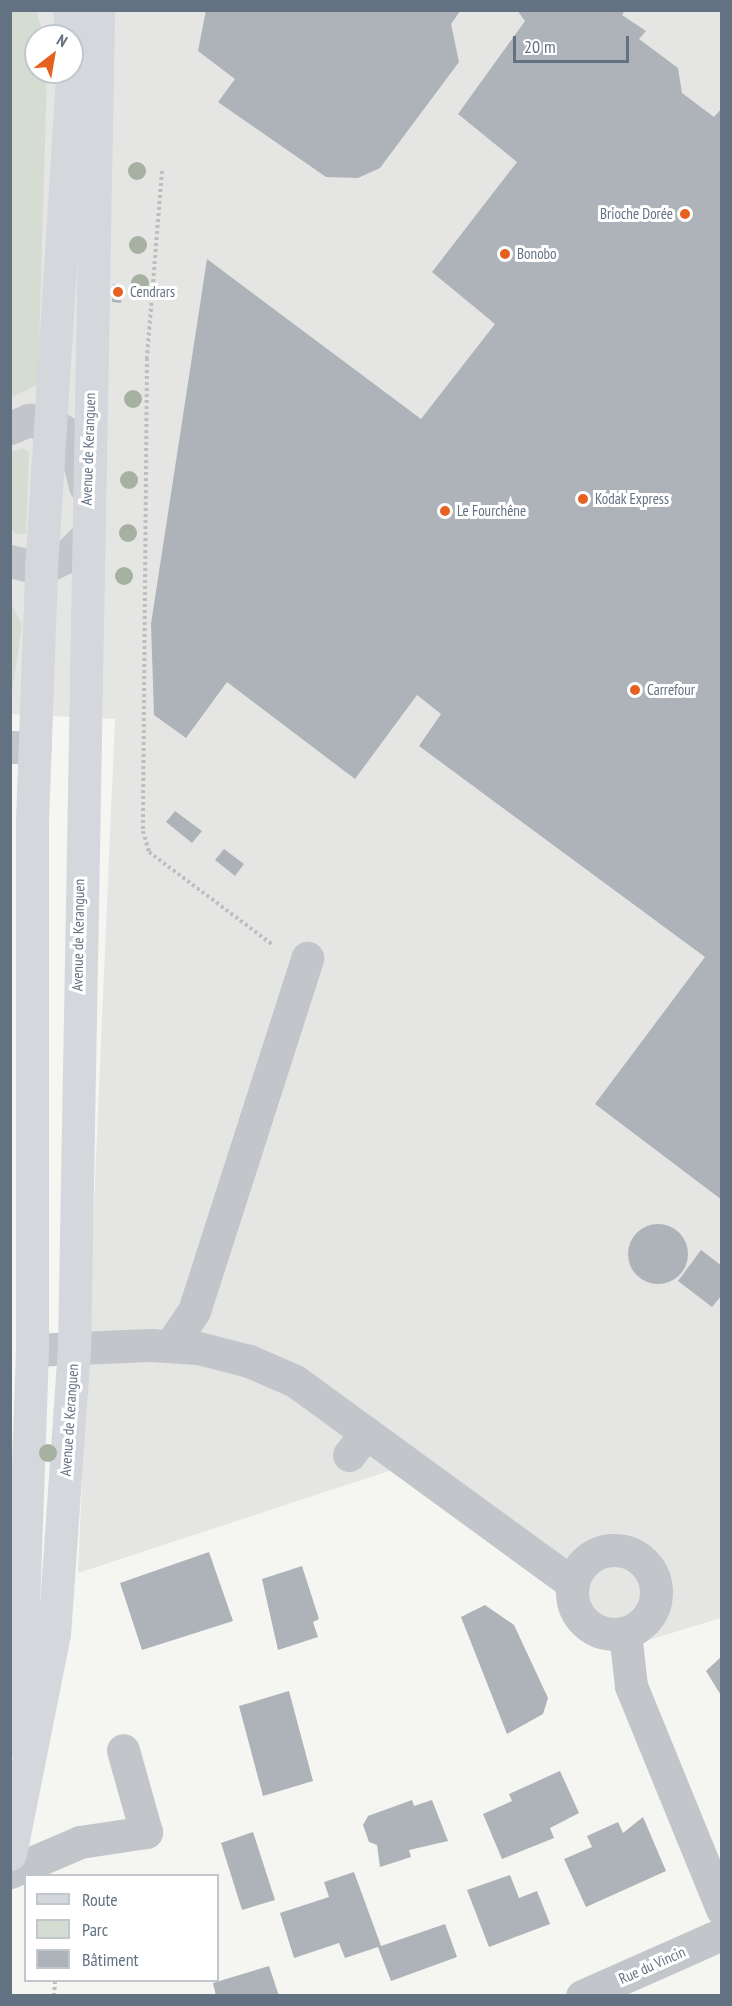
<!DOCTYPE html>
<meta charset="utf-8">
<style>
body{margin:0}
#map{position:relative;width:732px;height:2006px;overflow:hidden;background:#f5f5f1;font-family:"PT Sans Narrow",sans-serif}
div>[style]{position:absolute}
.built>*{inset:0;background:#e5e6e4}
.green>*{inset:0;background:#d5dcd2}
.building>*{inset:0;background:#adb3b9}
.round{border-radius:50%}
.path>*{height:4px;margin-top:-2px;transform-origin:0;background:repeating-linear-gradient(90deg,#bcbec0 0 3px,transparent 0 6px)}
.minor>*{height:33px;margin:-16.5px;padding:0 16.5px;transform-origin:16.5px;border-radius:16.5px;background:#c2c5c9}
.minor>.ring{margin:-16.5px;padding:0;box-sizing:content-box;background:none;border:33px solid #c2c5c9;border-radius:50%}
.major>*{height:33px;margin:-16.5px;padding:0 16.5px;transform-origin:16.5px;border-radius:16.5px;background:#d4d8dc}
.trees>*{width:18px;height:18px;margin:-9px;border-radius:50%;background:#a6b1a2}
.dots>*{width:16px;height:16px;translate:-50% -50%;box-sizing:border-box;border:3px solid #fff;border-radius:50%}
span{translate:-50% -50%;white-space:nowrap;text-align:center;line-height:1.15;-webkit-text-stroke:6px #fff;paint-order:stroke}
.poi-label{font-size:15px;color:#637283}
.right{translate:-100% -50%;text-align:right}
.left{translate:0 -50%;text-align:left}
.street-label{font-size:15px;color:#637283}
.frame{position:absolute;inset:0;border:12px solid #637283;pointer-events:none}
.legend{position:absolute;left:24px;top:1874px;width:195px;height:108px;box-sizing:border-box;background:#fff;border:2px solid #c1c7cd;margin:0;padding:8px 10px;list-style:none;font-size:18px;color:#637283}
.legend li{display:flex;align-items:center;gap:12px;height:30px}
.legend b{width:30px;border:2px solid #c1c7cd}
.north{position:absolute;left:24px;top:24px;width:60px;height:60px;box-sizing:border-box;background:#fff;border:2px solid #c1c7cd;border-radius:50%;rotate:31deg;font-size:16px;font-weight:700;line-height:24px;text-align:center;color:#637283}
.north::after{content:'';display:block;margin:auto;width:21px;height:27px;background:#e66020;clip-path:polygon(50% 0,100% 100%,50% 72%,0 100%)}
.scale{position:absolute;left:513px;top:36px;width:116px;height:27px;box-sizing:border-box;border:3px solid #637283;border-top:0;padding-left:8px;font-size:18px;line-height:21px;white-space:nowrap;color:#637283;-webkit-text-stroke:4px #fff;paint-order:stroke}
</style>
<div id="map">
<div class="built">
<div style="clip-path:polygon(evenodd,10px 11px,721px 11px,721px 1618px,629px 1646px,395px 1469px,78px 1573px,115px 719px,11px 714px,10px 11px,36px 36px,72px 36px,72px 72px,36px 72px,36px 36px)"></div>
</div>
<div class="green">
<div style="clip-path:polygon(11px 11px,37px 11px,43px 36px,36px 36px,36px 72px,47px 72px,38px 384px,11px 398px)"></div>
<div style="clip-path:polygon(22px 448px,29px 453px,26px 534px,16px 534px,11px 529px,11px 452px)"></div>
<div style="clip-path:polygon(11px 603px,22px 625px,11px 699px,10px 699px)"></div>
</div>
<div class="building">
<div style="clip-path:polygon(206px 10px,461px 10px,451px 24px,459px 62px,380px 168px,358px 178px,326px 177px,218px 102px,235px 79px,198px 51px)"></div>
<div style="clip-path:polygon(517px 10px,625px 10px,622px 15px,646px 31px,639px 39px,678px 68px,682px 93px,714px 117px,722px 108px,722px 1200px,595px 1104px,705px 957px,419px 746px,441px 714px,417px 695px,355px 779px,227px 682px,186px 738px,154px 715px,151px 624px,207px 259px,421px 419px,495px 324px,432px 272px,517px 162px,458px 114px,525px 21px)"></div>
<div style="clip-path:polygon(113px 284px,122px 285px,121px 303px,112px 302px)"></div>
<div style="clip-path:polygon(175px 811px,202px 831px,192px 843px,166px 822px)"></div>
<div style="clip-path:polygon(224px 849px,244px 864px,235px 876px,215px 860px)"></div>
<div class="round" style="left:628px;top:1224px;width:60px;height:60px"></div>
<div style="clip-path:polygon(701px 1250px,722px 1266px,722px 1295px,712px 1307px,678px 1281px)"></div>
<div style="clip-path:polygon(209px 1552px,233px 1621px,142px 1650px,120px 1583px)"></div>
<div style="clip-path:polygon(302px 1566px,319px 1619px,313px 1622px,318px 1637px,278px 1650px,262px 1579px)"></div>
<div style="clip-path:polygon(485px 1605px,514px 1625px,548px 1698px,543px 1714px,507px 1734px,461px 1617px)"></div>
<div style="clip-path:polygon(722px 1656px,722px 1697px,706px 1671px)"></div>
<div style="clip-path:polygon(289px 1691px,313px 1781px,263px 1796px,239px 1706px)"></div>
<div style="clip-path:polygon(560px 1771px,579px 1813px,550px 1828px,554px 1838px,502px 1859px,483px 1814px,512px 1801px,509px 1794px)"></div>
<div style="clip-path:polygon(412px 1800px,414px 1806px,432px 1800px,448px 1841px,409px 1850px,411px 1857px,380px 1867px,377px 1845px,369px 1842px,363px 1825px,368px 1816px)"></div>
<div style="clip-path:polygon(643px 1817px,666px 1871px,586px 1907px,564px 1859px,592px 1847px,587px 1836px,618px 1822px,623px 1833px)"></div>
<div style="clip-path:polygon(253px 1832px,275px 1900px,242px 1910px,221px 1843px)"></div>
<div style="clip-path:polygon(354px 1872px,381px 1946px,445px 1924px,457px 1957px,391px 1981px,378px 1947px,345px 1958px,339px 1943px,294px 1958px,280px 1913px,329px 1897px,324px 1882px)"></div>
<div style="clip-path:polygon(510px 1875px,519px 1898px,537px 1891px,550px 1924px,489px 1947px,467px 1890px)"></div>
<div style="clip-path:polygon(269px 1966px,279px 1996px,216px 1996px,213px 1983px)"></div>
</div>
<div class="path">
<div style="left:162px;top:171px;width:188px;rotate:94.6deg"></div>
<div style="left:147px;top:358px;width:473px;rotate:90.5deg"></div>
<div style="left:143px;top:831px;width:22px;rotate:74deg"></div>
<div style="left:149px;top:852px;width:156px;rotate:36.9deg"></div>
<div style="left:54px;top:1996px;width:16px;rotate:-86deg"></div>
</div>
<div class="minor">
<div style="left:10px;top:428px;width:21px;rotate:-23deg"></div>
<div style="left:29px;top:420px;width:34px;rotate:17deg"></div>
<div style="left:62px;top:430px;width:14px;rotate:39deg"></div>
<div style="left:73px;top:439px;width:49px;rotate:75.7deg"></div>
<div style="left:10px;top:561px;width:32px;rotate:14deg"></div>
<div style="left:41px;top:569px;width:28px;rotate:-26deg"></div>
<div style="left:66px;top:557px;width:27px;rotate:-45deg"></div>
<div style="left:10px;top:747px;width:25px"></div>
<div style="left:170px;top:1346px;width:42px;rotate:-55.6deg"></div>
<div style="left:194px;top:1311px;width:371px;rotate:-72.2deg"></div>
<div style="left:32px;top:1350px;width:118px;rotate:-2.4deg"></div>
<div style="left:150px;top:1345px;width:48px;rotate:3.6deg"></div>
<div style="left:198px;top:1348px;width:53px;rotate:14.3deg"></div>
<div style="left:249px;top:1361px;width:50px;rotate:23.5deg"></div>
<div style="left:295px;top:1381px;width:344px;rotate:36.1deg"></div>
<div style="left:349px;top:1455px;width:28px;rotate:-52deg"></div>
<div class="ring" style="left:572px;top:1550px;width:51px;height:51px"></div>
<div style="left:625px;top:1633px;width:53px;rotate:83.5deg"></div>
<div style="left:631px;top:1686px;width:241px;rotate:67.8deg"></div>
<div style="left:10px;top:1872px;width:76px;rotate:-23.2deg"></div>
<div style="left:80px;top:1842px;width:67px;rotate:-8.6deg"></div>
<div style="left:146px;top:1832px;width:85px;rotate:-105.7deg"></div>
<div style="left:582px;top:1996px;width:153px;rotate:-23.9deg"></div>
</div>
<div class="major">
<div style="left:10px;top:1741px;width:105px;rotate:-83.4deg"></div>
<div style="left:22px;top:1637px;width:287px;rotate:-88deg"></div>
<div style="left:32px;top:1350px;width:530px;rotate:-90deg"></div>
<div style="left:32px;top:820px;width:251px;rotate:-87.9deg"></div>
<div style="left:41px;top:569px;width:524px;rotate:-86.39deg"></div>
<div style="left:74px;top:46px;width:36px;rotate:-98deg"></div>
<div style="left:10px;top:1854px;width:224px;rotate:-78.7deg"></div>
<div style="left:54px;top:1634px;width:285px;rotate:-86deg"></div>
<div style="left:74px;top:1350px;width:1340px;rotate:-88.97deg"></div>
</div>
<div class="trees">
<div style="left:137px;top:171px"></div>
<div style="left:138px;top:245px"></div>
<div style="left:140px;top:283px"></div>
<div style="left:133px;top:399px"></div>
<div style="left:129px;top:480px"></div>
<div style="left:128px;top:533px"></div>
<div style="left:124px;top:576px"></div>
<div style="left:48px;top:1453px"></div>
</div>
<div class="dots">
<div style="left:685px;top:214px;background:#e66020"></div>
<div style="left:505px;top:254px;background:#e66020"></div>
<div style="left:118px;top:292px;background:#e66020"></div>
<div style="left:583px;top:499px;background:#e66020"></div>
<div style="left:445px;top:511px;background:#e66020"></div>
<div style="left:635px;top:690px;background:#e66020"></div>
</div>
<div class="poi-label">
<span class="right" style="left:673px;top:214px">Brioche Dorée</span>
<span class="left" style="left:517px;top:254px">Bonobo</span>
<span class="left" style="left:130px;top:292px">Cendrars</span>
<span class="left" style="left:595px;top:499px">Kodak Express</span>
<span class="left" style="left:457px;top:511px">Le Fourchêne</span>
<span class="left" style="left:647px;top:690px">Carrefour</span>
</div>
<div class="street-label">
<span style="left:88px;top:449px;rotate:-88deg">Avenue de Keranguen</span>
<span style="left:78px;top:935px;rotate:-89deg">Avenue de Keranguen</span>
<span style="left:69px;top:1420px;rotate:-86deg">Avenue de Keranguen</span>
<span style="left:652px;top:1965px;rotate:-24deg">Rue du Vincin</span>
</div>
<div class="frame"></div>
<ul class="legend">
<li><b style="height:8px;background:#d4d8dc"></b>Route</li>
<li><b style="height:16px;background:#d5dcd2"></b>Parc</li>
<li><b style="height:16px;background:#adb3b9"></b>Bâtiment</li>
</ul>
<div class="north">N</div>
<div class="scale">20 m</div>
</div>
